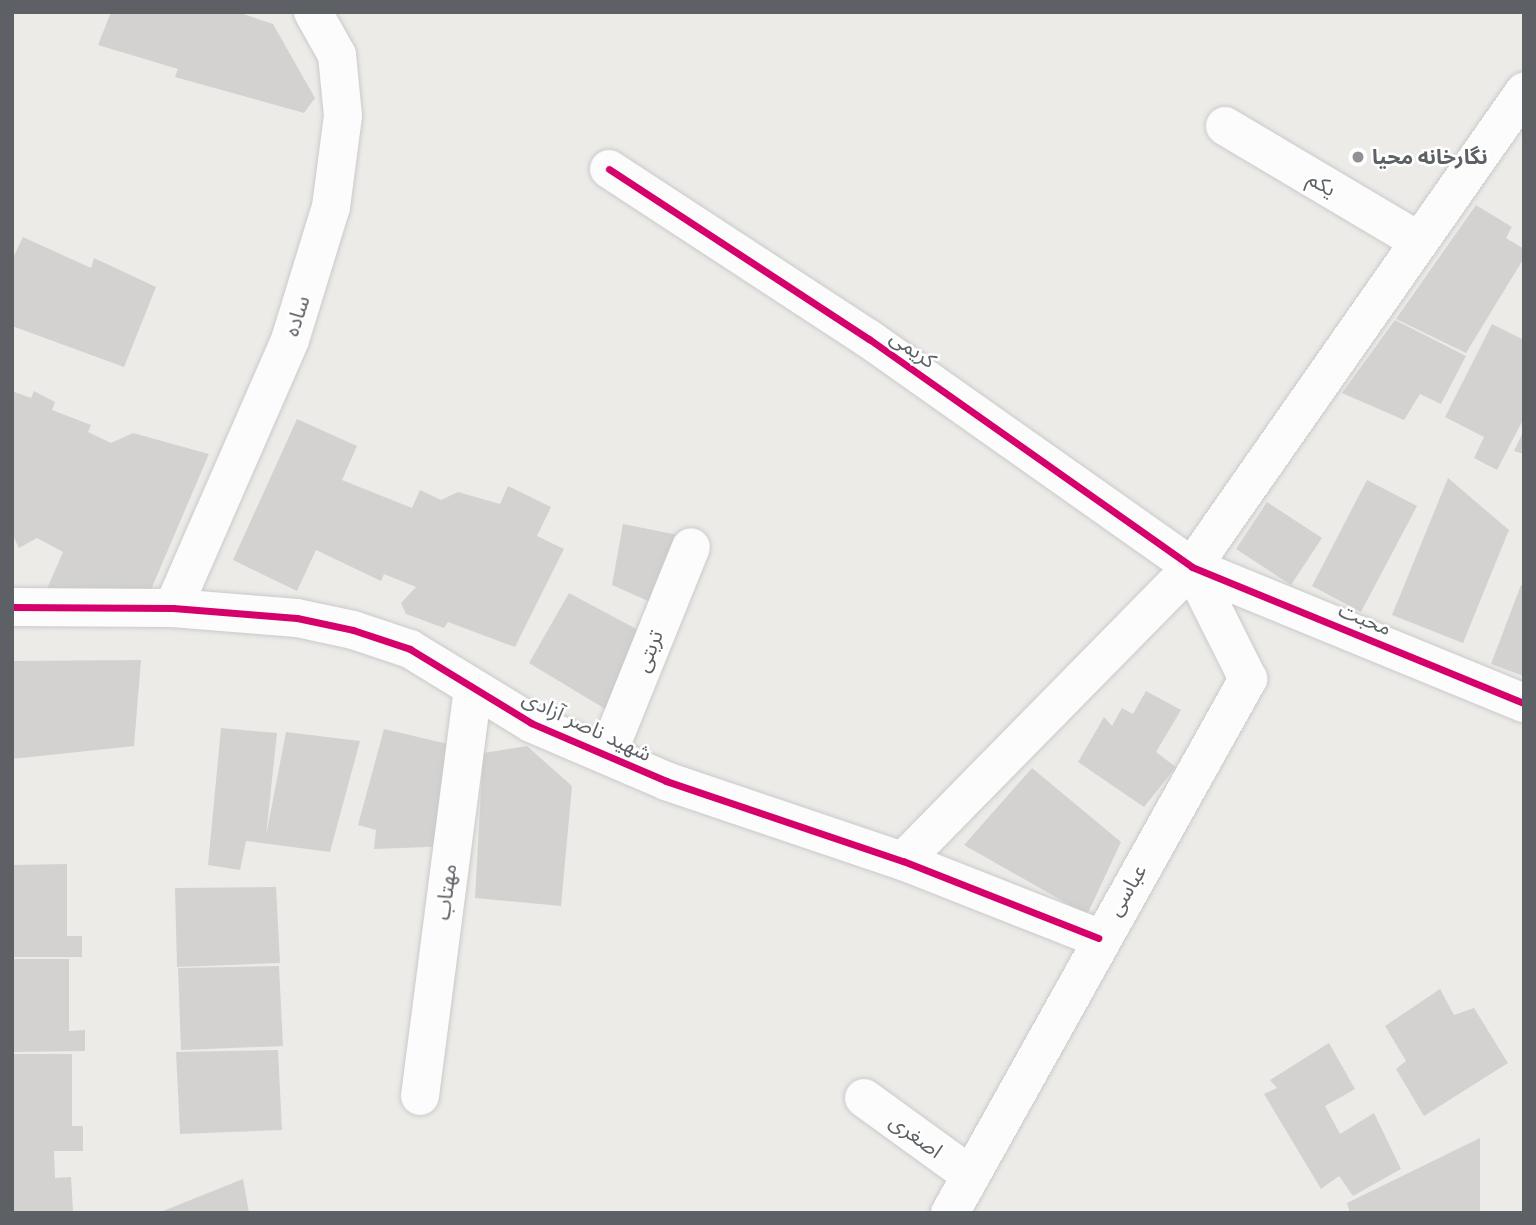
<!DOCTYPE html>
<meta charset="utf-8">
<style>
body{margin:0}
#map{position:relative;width:1536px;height:1225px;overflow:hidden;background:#edebe8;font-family:Poppins,"Noto Sans Arabic",sans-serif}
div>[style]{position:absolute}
.building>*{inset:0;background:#d3d2d1}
.roads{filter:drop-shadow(0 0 2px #c9caca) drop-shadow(0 0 2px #c9caca)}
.minor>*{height:38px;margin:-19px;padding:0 19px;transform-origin:19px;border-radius:19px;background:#fcfcfc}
.cycleway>*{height:7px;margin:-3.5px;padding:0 3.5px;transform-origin:3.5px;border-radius:3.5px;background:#d6006c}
.dots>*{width:19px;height:19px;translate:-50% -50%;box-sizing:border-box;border:4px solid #fff;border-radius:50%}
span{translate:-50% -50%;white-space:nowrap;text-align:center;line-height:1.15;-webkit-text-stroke:5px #fff;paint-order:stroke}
.poi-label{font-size:21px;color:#5d6165;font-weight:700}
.left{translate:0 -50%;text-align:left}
.street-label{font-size:21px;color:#5d6165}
.frame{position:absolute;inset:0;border:14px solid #5d6165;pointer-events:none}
</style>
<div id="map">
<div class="building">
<div style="clip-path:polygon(111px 12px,237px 12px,273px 24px,315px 98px,304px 113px,175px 77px,178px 69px,98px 45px)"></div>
<div style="clip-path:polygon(1476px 205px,1512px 227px,1506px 238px,1524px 249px,1524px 258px,1466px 353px,1396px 319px)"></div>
<div style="clip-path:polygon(23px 237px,91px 268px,94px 258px,156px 287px,124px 367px,12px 326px,12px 260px)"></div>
<div style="clip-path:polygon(1395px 320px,1466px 356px,1441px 404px,1420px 394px,1404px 420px,1342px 393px)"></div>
<div style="clip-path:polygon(1492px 324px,1524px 340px,1524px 418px,1497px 470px,1474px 458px,1484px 437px,1445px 417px)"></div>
<div style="clip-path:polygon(12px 391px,31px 398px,34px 391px,55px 402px,52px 410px,91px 425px,88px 432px,111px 443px,133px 433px,209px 454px,150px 592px,46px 591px,63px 552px,37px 538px,19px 548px,12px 534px)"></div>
<div style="clip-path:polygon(297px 419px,357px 446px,342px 480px,412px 508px,420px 490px,441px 500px,458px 492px,500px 504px,508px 486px,551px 507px,537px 536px,564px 549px,515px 647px,448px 622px,444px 628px,406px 614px,401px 603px,416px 587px,384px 574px,381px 581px,316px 550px,297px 591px,233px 560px)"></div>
<div style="clip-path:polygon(1524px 430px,1524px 454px,1514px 451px)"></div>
<div style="clip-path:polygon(1448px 478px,1509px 530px,1463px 643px,1392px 615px)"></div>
<div style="clip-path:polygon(1367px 480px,1417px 506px,1361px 612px,1312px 586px)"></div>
<div style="clip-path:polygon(1267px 502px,1322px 538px,1291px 585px,1236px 549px)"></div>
<div style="clip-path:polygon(623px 524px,683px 536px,655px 604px,612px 585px)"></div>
<div style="clip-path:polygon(1521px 585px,1524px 587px,1524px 676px,1491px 664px)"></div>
<div style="clip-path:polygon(569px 593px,642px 632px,607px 710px,529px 663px)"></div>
<div style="clip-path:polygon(141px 660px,134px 746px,12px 759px,12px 661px)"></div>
<div style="clip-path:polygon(1146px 691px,1181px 710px,1156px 752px,1176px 767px,1144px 807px,1078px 762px,1104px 717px,1112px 726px,1122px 708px,1133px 714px)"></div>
<div style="clip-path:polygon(221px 728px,277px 733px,266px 836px,286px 732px,360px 741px,330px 852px,246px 841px,240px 870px,208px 865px)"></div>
<div style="clip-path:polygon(384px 729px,465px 748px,454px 846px,374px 849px,376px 830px,358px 825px)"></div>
<div style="clip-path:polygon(527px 746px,572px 786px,561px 906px,475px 898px,483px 753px)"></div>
<div style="clip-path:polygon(1032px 768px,1121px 842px,1087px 915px,964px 845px)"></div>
<div style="clip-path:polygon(67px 864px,67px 936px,82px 936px,82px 957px,12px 957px,12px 865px)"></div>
<div style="clip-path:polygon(276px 887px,280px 963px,177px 967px,175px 888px)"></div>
<div style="clip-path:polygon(12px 959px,69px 959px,69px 1031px,85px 1030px,85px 1051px,12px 1052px)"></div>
<div style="clip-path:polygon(279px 966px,283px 1046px,181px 1050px,178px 968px)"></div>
<div style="clip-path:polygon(1440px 989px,1454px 1015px,1474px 1008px,1508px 1063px,1424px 1116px,1396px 1069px,1406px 1061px,1385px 1026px)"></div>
<div style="clip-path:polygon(1329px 1043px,1355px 1089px,1325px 1106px,1340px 1134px,1374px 1113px,1401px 1169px,1353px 1196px,1339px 1176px,1321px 1189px,1264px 1094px,1277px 1088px,1270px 1080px)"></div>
<div style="clip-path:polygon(278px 1050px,282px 1130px,180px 1134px,176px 1052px)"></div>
<div style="clip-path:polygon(12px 1054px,72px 1054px,72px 1126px,83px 1126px,83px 1151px,54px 1151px,55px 1178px,71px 1177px,73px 1211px,12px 1213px)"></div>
<div style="clip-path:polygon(1480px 1138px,1480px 1213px,1350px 1213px,1347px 1203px)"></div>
<div style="clip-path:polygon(243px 1179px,249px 1213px,158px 1213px)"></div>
</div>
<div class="roads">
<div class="minor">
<div style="left:1225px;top:126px;width:226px;rotate:30.7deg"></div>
<div style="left:609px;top:169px;width:311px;rotate:33.2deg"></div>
<div style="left:869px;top:339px;width:395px;rotate:35.2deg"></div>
<div style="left:1192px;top:567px;width:359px;rotate:22.3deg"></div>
<div style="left:12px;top:607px;width:161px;rotate:0.4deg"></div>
<div style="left:173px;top:608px;width:124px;rotate:4.6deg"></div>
<div style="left:297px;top:618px;width:57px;rotate:12.1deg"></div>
<div style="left:353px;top:630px;width:60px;rotate:18.4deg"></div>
<div style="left:410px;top:649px;width:142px;rotate:31.4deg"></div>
<div style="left:531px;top:723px;width:147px;rotate:23.2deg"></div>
<div style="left:666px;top:781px;width:250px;rotate:18.7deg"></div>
<div style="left:903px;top:861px;width:210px;rotate:21.5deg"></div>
<div style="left:173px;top:608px;width:292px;rotate:-66.4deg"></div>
<div style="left:290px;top:340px;width:139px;rotate:-72.9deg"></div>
<div style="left:331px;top:207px;width:92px;rotate:-82.5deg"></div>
<div style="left:343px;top:116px;width:61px;rotate:-95.6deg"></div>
<div style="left:337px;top:55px;width:49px;rotate:-119.2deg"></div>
<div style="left:607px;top:755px;width:224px;rotate:-68deg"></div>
<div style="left:903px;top:861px;width:412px;rotate:-45.5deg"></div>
<div style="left:1192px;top:567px;width:580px;rotate:-55.05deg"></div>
<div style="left:420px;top:1096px;width:411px;rotate:-82.6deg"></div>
<div style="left:864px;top:1098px;width:130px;rotate:35.9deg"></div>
<div style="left:950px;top:1213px;width:612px;rotate:-60.84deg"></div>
<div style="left:1248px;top:679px;width:125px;rotate:-116.6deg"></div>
</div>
</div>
<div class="cycleway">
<div style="left:609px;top:169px;width:311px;rotate:33.2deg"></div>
<div style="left:869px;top:339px;width:395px;rotate:35.2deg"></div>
<div style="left:1192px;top:567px;width:359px;rotate:22.3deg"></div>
<div style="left:12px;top:607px;width:161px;rotate:0.4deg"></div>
<div style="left:173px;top:608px;width:124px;rotate:4.6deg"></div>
<div style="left:297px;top:618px;width:57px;rotate:12.1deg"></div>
<div style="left:353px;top:630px;width:60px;rotate:18.4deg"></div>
<div style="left:410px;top:649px;width:142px;rotate:31.4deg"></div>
<div style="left:531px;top:723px;width:147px;rotate:23.2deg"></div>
<div style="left:666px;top:781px;width:250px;rotate:18.7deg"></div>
<div style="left:903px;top:861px;width:210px;rotate:21.5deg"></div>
</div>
<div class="dots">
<div style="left:1358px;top:157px;background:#8f9193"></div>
</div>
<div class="poi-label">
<span class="left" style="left:1372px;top:157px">نگارخانه محیا</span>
</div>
<div class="street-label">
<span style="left:1322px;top:184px;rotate:31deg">یکم</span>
<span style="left:297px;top:316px;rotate:-72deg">ساده</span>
<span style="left:913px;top:349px;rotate:35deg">کریمی</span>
<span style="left:1365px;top:619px;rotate:22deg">محبت</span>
<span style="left:649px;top:651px;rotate:-68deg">تربتی</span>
<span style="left:587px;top:726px;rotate:25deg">شهید ناصر آزادی</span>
<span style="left:1127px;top:890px;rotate:-59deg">عباسی</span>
<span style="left:446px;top:892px;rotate:-83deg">مهتاب</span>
<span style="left:916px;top:1136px;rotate:36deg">اصغری</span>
</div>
<div class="frame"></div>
</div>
